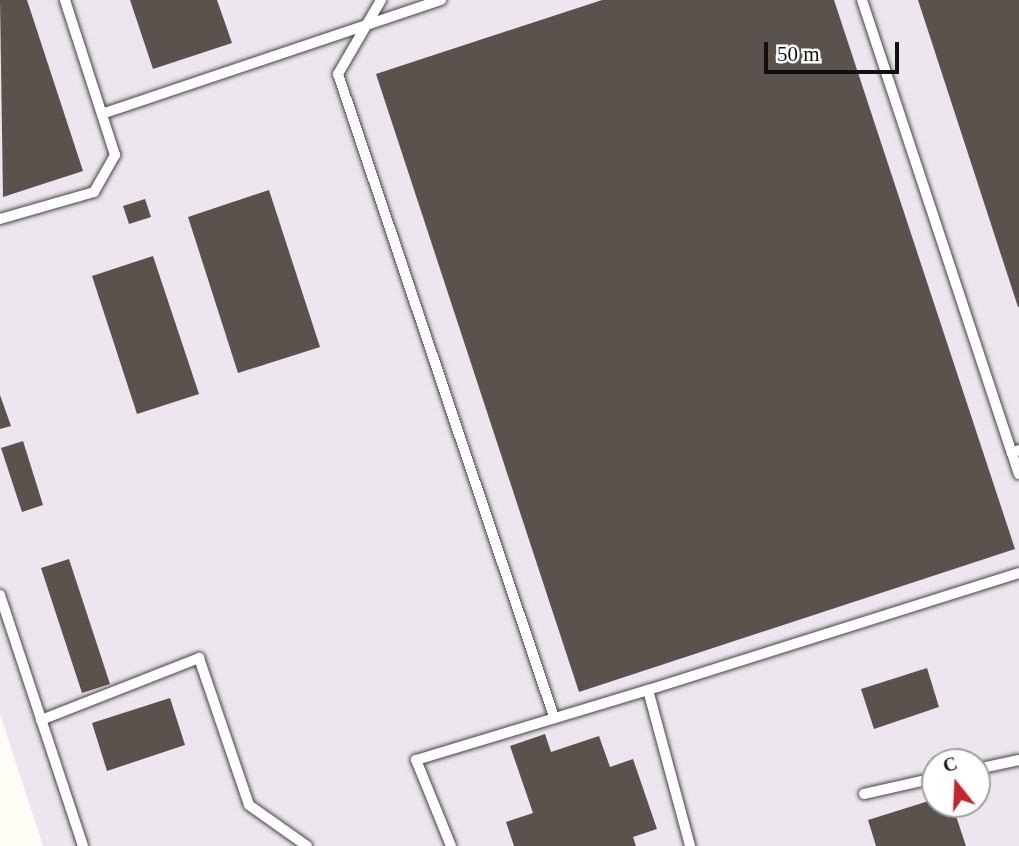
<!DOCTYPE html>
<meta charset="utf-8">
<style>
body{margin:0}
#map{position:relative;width:1019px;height:846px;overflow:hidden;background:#fffdf5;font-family:"Times New Roman",serif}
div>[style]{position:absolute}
.industrial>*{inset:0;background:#eee6ef}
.building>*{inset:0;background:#5a524d}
.roads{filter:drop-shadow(0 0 2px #444) drop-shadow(0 0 2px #444)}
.service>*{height:10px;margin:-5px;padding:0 5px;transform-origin:5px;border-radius:5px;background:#fff}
span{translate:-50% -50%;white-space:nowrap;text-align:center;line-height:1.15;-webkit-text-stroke:7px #fff;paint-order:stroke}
.north{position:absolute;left:921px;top:748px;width:70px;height:70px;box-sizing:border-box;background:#fff;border:2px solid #a0a0a0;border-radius:50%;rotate:342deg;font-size:19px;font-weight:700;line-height:28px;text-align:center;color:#111}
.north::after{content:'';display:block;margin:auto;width:24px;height:32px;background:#c4262e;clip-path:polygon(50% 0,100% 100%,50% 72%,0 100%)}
.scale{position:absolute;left:764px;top:42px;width:135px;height:32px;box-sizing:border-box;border:4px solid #111;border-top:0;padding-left:9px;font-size:21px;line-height:24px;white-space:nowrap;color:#111;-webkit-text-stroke:5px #fff;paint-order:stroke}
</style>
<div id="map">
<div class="industrial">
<div style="clip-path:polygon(evenodd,0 0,1019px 0,1019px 846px,43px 846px,0 714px,0 0,935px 762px,977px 762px,977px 804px,935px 804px,935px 762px)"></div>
</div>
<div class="building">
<div style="clip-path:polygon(0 0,27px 0,83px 171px,3px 197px)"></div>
<div style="clip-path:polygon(130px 0,217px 0,232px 43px,153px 69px)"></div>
<div style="clip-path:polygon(602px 0,834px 0,1015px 549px,579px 692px,376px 74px)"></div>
<div style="clip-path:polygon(918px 0,1019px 0,1019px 307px,1018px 307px)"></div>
<div style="clip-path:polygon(269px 190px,320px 347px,238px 373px,188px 217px)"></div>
<div style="clip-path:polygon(145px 199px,151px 217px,129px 224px,123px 206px)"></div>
<div style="clip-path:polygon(153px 256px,199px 394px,137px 414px,92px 276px)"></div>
<div style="clip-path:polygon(0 395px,11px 426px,0 429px)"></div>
<div style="clip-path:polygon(23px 441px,43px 505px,22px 512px,1px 448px)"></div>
<div style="clip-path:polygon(69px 559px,110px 684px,82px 693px,41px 568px)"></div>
<div style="clip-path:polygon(927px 668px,939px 707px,874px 729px,861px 689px)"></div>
<div style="clip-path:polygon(170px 698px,185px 745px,107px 771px,92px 723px)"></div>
<div style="clip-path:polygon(545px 734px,551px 752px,599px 736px,610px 767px,633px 759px,657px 829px,633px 837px,636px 846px,514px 846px,506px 822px,533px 813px,510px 746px)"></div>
<div style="clip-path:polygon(935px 799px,935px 804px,952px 804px,966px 846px,876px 846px,868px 820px)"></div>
</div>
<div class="roads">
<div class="service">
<div style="left:381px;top:0;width:86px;rotate:120.2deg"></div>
<div style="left:338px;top:74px;width:678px;rotate:71.43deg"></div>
<div style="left:862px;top:0;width:477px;rotate:71.7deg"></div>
<div style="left:102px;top:114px;width:358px;rotate:-18.6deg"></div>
<div style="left:0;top:219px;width:98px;rotate:-16deg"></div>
<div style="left:94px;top:192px;width:43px;rotate:-60.4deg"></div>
<div style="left:115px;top:155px;width:163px;rotate:-107.9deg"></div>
<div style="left:1019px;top:450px;width:8px;rotate:157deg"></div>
<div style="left:1012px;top:453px;width:22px;rotate:72deg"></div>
<div style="left:0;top:595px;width:264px;rotate:71.7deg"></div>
<div style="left:648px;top:690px;width:389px;rotate:-17.5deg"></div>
<div style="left:41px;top:720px;width:170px;rotate:-21.4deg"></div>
<div style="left:199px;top:658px;width:155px;rotate:71.2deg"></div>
<div style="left:249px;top:805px;width:71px;rotate:35.3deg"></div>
<div style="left:977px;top:769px;width:43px;rotate:-12.1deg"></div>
<div style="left:864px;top:794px;width:73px;rotate:-12.7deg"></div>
<div style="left:451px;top:846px;width:93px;rotate:-112.1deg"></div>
<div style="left:416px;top:760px;width:242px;rotate:-16.8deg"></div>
<div style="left:648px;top:690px;width:162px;rotate:74.9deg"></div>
</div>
</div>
<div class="north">С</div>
<div class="scale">50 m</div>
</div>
